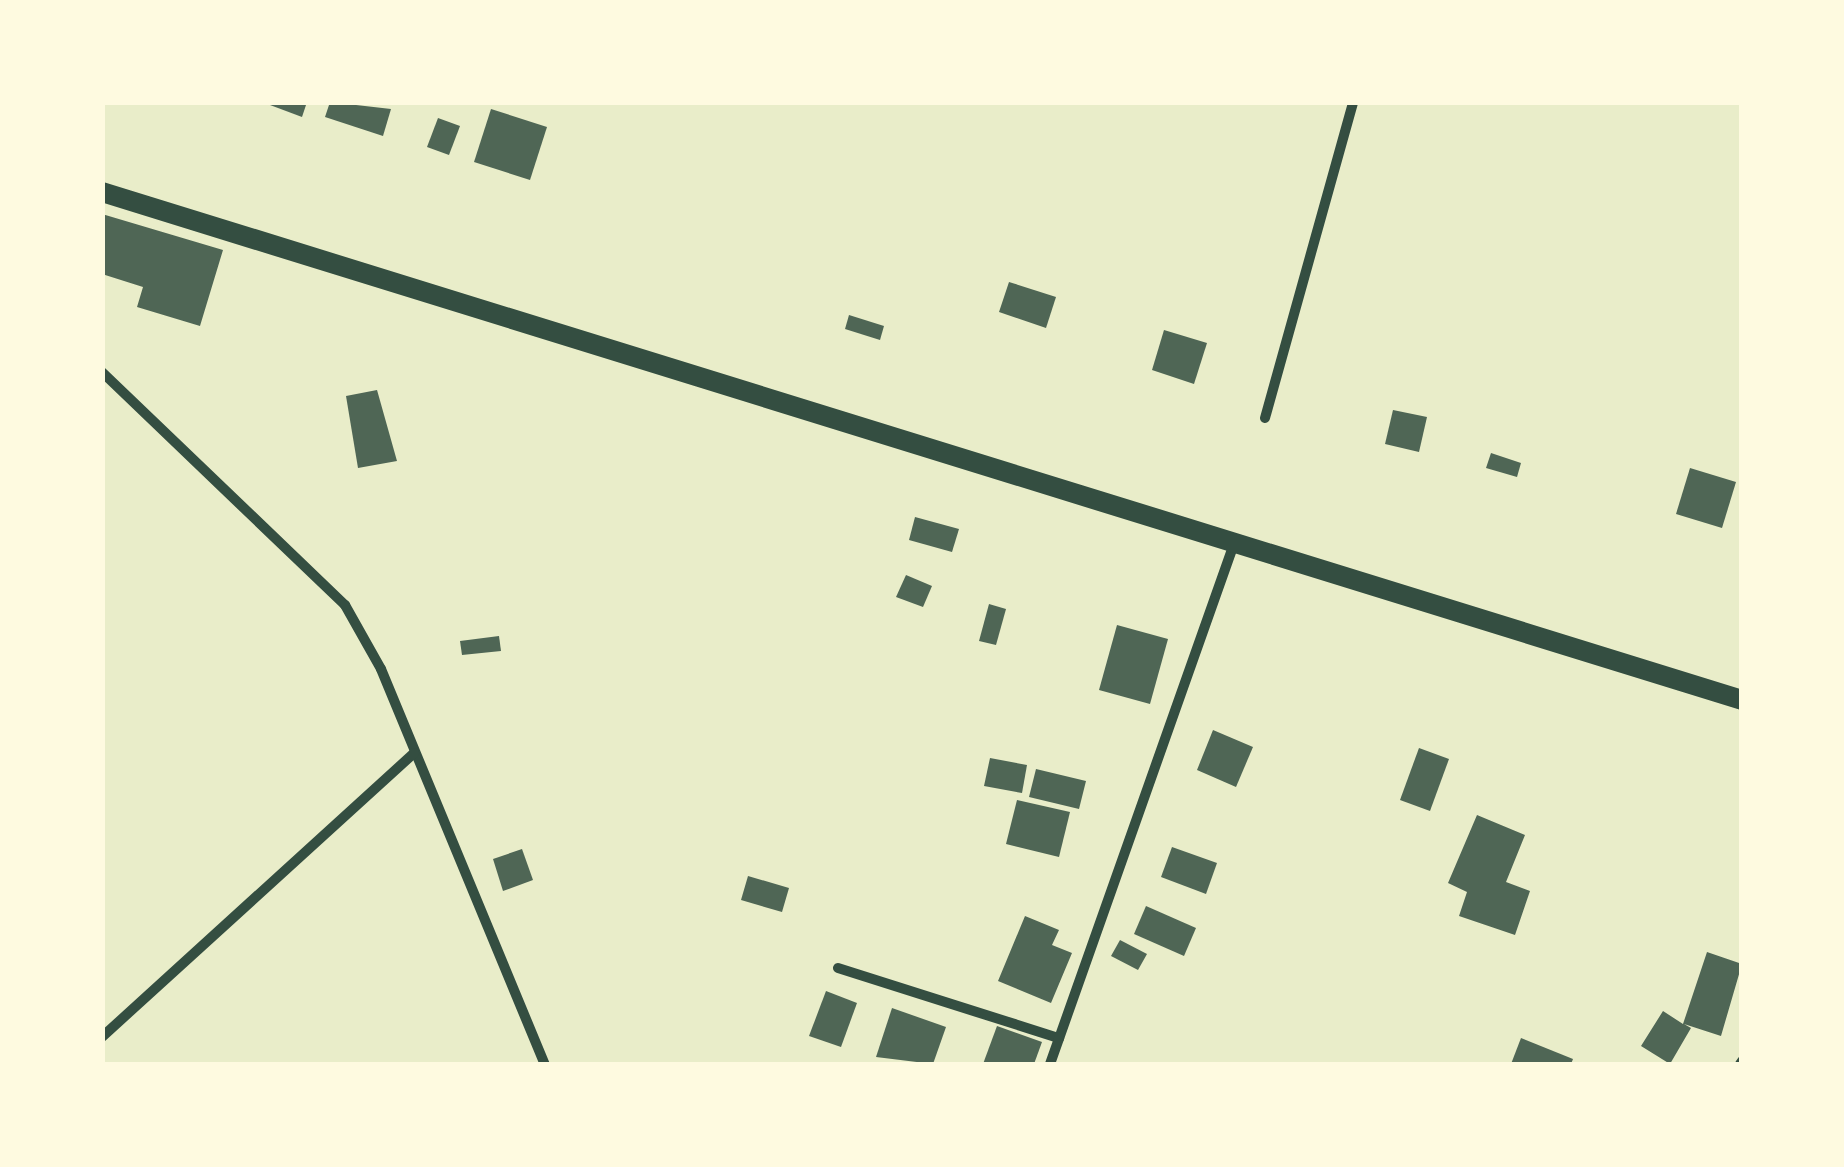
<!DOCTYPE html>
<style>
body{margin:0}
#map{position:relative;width:1844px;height:1167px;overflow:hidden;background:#e9edc9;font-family:Montserrat,sans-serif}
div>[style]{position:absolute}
.building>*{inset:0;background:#4f6655}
.minor>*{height:10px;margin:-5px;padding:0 5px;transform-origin:5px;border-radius:5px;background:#344e41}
.secondary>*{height:20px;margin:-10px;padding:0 10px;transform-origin:10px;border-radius:10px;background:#344e41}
span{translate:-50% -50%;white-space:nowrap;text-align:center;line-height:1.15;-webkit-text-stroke:10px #fefae0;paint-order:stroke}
.frame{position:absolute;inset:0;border:105px solid #fefae0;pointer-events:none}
</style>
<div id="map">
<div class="building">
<div style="clip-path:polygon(262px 102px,307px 102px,302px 117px)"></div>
<div style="clip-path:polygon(330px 102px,391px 109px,383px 136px,325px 117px)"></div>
<div style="clip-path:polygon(491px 109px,547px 127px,530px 180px,474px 162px)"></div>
<div style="clip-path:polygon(438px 118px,460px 126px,449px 155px,427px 147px)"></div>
<div style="clip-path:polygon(102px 214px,223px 250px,200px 326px,137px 307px,143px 287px,102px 274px)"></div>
<div style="clip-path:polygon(1009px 282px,1056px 297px,1046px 328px,999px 312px)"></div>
<div style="clip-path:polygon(849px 315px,884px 326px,880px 340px,845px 329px)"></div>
<div style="clip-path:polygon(1164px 330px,1207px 343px,1194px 384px,1152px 370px)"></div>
<div style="clip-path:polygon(377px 390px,397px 461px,358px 468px,346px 396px)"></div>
<div style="clip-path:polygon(1393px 410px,1427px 417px,1419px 452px,1385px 444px)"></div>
<div style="clip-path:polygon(1491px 453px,1521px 463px,1517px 477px,1486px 468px)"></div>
<div style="clip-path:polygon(1690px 468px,1736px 482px,1722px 528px,1676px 514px)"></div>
<div style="clip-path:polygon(915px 517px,959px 529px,952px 552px,909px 540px)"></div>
<div style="clip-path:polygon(906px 575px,932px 586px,923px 607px,896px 597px)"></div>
<div style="clip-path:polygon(989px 604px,1006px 609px,996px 645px,979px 641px)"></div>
<div style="clip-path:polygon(1117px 625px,1168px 639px,1150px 704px,1099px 690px)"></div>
<div style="clip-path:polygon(499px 636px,501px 651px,462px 655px,460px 641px)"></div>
<div style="clip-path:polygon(1213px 730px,1253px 747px,1236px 787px,1197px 770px)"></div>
<div style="clip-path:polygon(1419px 748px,1449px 759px,1430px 811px,1400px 800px)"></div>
<div style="clip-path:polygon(990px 758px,1027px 765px,1022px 793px,984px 786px)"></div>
<div style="clip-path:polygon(1036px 769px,1086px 781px,1079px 809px,1029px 797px)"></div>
<div style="clip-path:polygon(1017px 800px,1070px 812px,1059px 857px,1006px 844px)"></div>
<div style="clip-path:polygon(1477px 815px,1525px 835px,1506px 882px,1530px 891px,1515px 935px,1459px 916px,1467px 892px,1448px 883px)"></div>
<div style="clip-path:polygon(1172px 847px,1217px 863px,1206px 894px,1161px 877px)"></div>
<div style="clip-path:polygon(522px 849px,533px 880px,503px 891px,493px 859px)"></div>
<div style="clip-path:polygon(748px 876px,789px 888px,782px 912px,741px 900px)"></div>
<div style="clip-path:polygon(1146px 906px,1196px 928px,1184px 956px,1134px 934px)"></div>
<div style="clip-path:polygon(1025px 916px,1059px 930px,1052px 945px,1072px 953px,1051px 1003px,998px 981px)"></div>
<div style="clip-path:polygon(1120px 940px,1147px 954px,1138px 970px,1111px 956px)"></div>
<div style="clip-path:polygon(1707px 952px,1742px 964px,1721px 1036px,1684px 1024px,1691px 1028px,1670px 1064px,1641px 1046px,1663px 1011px,1683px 1024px)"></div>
<div style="clip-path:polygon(826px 991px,857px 1003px,841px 1047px,809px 1036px)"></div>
<div style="clip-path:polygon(892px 1008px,946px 1027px,933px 1064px,876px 1057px)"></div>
<div style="clip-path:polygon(997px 1026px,1042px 1042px,1034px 1064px,983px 1064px)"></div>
<div style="clip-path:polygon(1521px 1038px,1573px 1059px,1571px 1064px,1511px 1064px)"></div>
</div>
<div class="minor">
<div style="left:102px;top:372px;width:337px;rotate:43.8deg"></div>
<div style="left:345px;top:605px;width:73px;rotate:60.6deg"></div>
<div style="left:381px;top:669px;width:428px;rotate:67.5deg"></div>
<div style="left:1265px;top:418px;width:328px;rotate:-74.4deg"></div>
<div style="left:838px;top:968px;width:232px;rotate:17.6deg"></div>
<div style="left:102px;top:1037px;width:422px;rotate:-42.3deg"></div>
<div style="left:1050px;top:1064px;width:555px;rotate:-70.52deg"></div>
<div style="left:1740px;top:1064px;width:4px;rotate:-56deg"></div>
</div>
<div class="secondary">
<div style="left:102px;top:192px;width:1717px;rotate:17.21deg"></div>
</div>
<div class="frame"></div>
</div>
